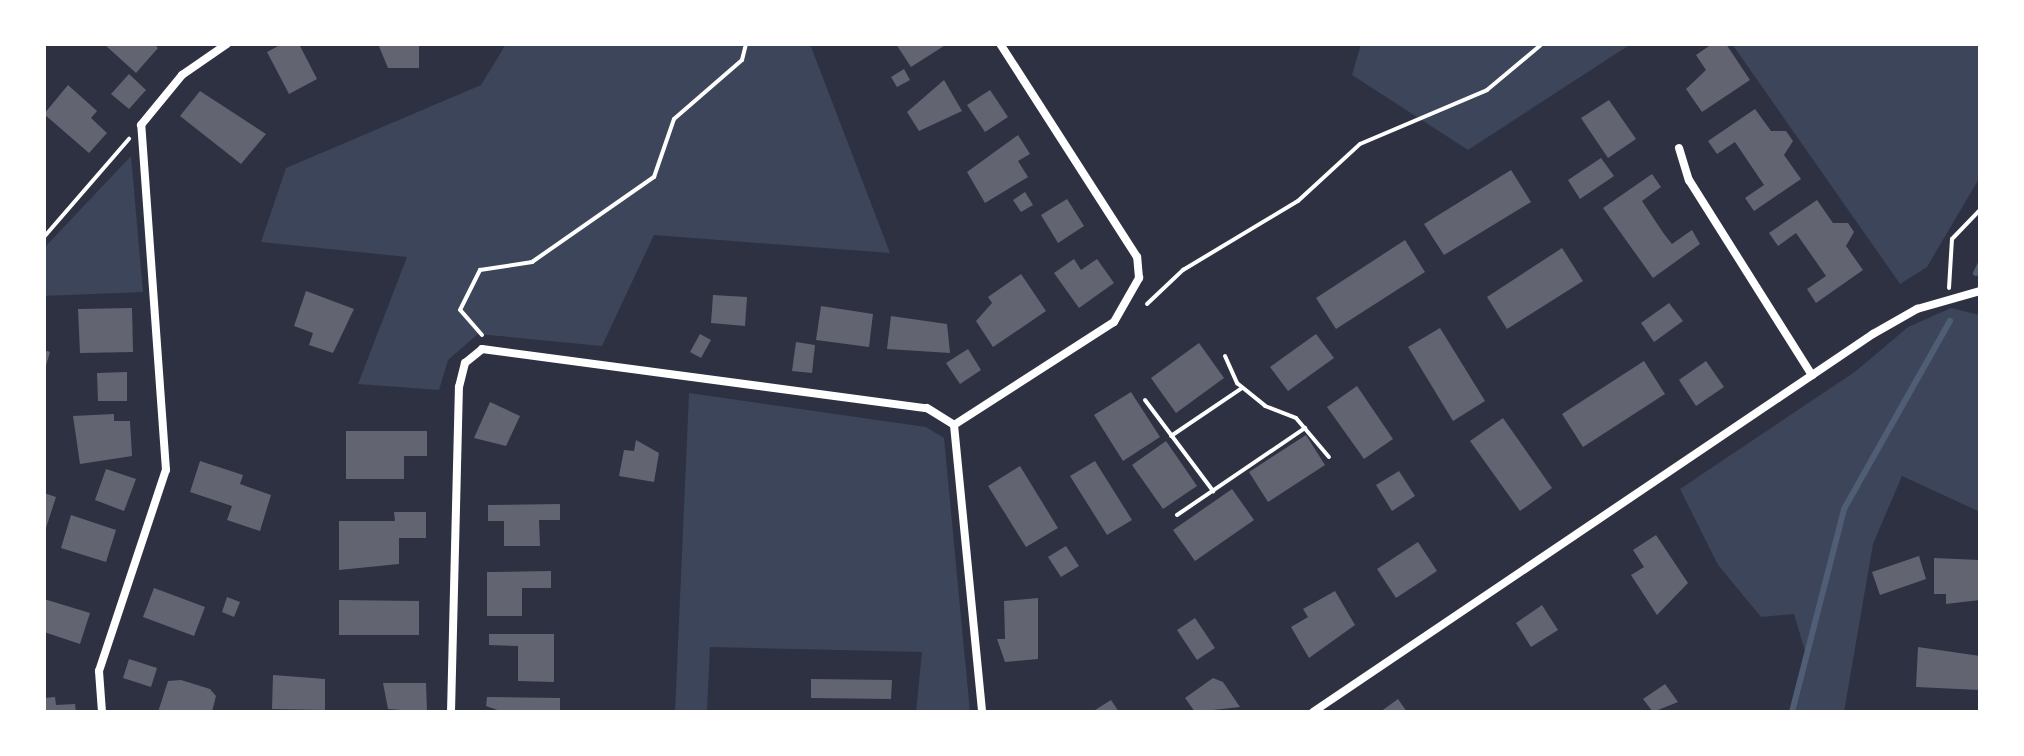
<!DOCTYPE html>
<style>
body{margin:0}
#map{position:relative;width:2024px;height:756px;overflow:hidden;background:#2d3142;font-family:Spectral,serif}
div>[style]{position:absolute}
.green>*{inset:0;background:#3c4559}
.stream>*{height:6px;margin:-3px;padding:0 3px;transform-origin:3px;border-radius:3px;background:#4f5d75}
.building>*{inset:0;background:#626471}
.path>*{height:4px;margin:-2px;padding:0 2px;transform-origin:2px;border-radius:2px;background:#fff}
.minor>*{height:8px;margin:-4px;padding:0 4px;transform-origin:4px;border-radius:4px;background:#fff}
span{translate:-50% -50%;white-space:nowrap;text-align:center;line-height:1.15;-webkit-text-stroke:8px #fff;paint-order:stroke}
.frame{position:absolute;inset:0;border:46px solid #fff;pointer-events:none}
</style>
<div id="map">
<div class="green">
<div style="clip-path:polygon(506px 44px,810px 44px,890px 253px,654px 235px,602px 346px,478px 334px,448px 360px,439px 390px,358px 384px,407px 257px,261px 242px,286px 168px,481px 85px)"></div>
<div style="clip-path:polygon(1361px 44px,1631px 44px,1468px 150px,1352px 75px)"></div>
<div style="clip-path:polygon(1732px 44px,1980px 44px,1980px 177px,1927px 267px,1900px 284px)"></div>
<div style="clip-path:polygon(131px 156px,143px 292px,44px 296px,44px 248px)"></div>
<div style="clip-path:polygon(1951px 308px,1980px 315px,1980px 512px,1902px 476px,1873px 544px,1844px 712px,1791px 712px,1805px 651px,1794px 614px,1761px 617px,1718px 565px,1680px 489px,1856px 371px,1908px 327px)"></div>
<div style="clip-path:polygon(689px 393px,926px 427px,944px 438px,970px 712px,916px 712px,922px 652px,710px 647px,707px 712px,675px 712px)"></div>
</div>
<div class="stream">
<div style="left:1976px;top:273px;width:9px;rotate:-63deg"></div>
<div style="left:1792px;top:712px;width:210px;rotate:-75.6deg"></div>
<div style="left:1844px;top:509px;width:216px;rotate:-60.6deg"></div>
</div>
<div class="building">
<div style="clip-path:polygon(104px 44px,154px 44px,158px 48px,136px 73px)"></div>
<div style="clip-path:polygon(282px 44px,299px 44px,317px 79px,289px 94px,267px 52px)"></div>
<div style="clip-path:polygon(378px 44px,419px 44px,419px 68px,388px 68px)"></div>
<div style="clip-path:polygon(896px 44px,947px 44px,911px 67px)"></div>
<div style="clip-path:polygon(1712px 44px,1726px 44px,1750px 80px,1702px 112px,1686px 89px,1706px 70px,1696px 55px)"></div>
<div style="clip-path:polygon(904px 69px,910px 80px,897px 87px,891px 77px)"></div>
<div style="clip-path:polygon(129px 74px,146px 90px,129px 109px,111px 94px)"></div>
<div style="clip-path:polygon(944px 80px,962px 111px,919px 131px,907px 112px)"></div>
<div style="clip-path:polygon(68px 85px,97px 111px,91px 118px,107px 133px,89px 153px,44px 114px)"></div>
<div style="clip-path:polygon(990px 90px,1008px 117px,985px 132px,967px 105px)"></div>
<div style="clip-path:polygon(200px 91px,266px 134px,241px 164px,180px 116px)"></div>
<div style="clip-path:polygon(1609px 100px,1636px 139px,1608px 158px,1581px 118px)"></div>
<div style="clip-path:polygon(1755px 109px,1771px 131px,1786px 131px,1793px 141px,1784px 155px,1801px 179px,1754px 211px,1745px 198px,1764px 185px,1735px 142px,1717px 154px,1708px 141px)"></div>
<div style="clip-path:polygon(1018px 135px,1030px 154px,1018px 161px,1028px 177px,985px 203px,967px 172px)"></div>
<div style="clip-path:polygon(1601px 158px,1614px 176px,1580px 199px,1568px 180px)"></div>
<div style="clip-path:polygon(1511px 170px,1531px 202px,1444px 255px,1424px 224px)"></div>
<div style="clip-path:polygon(1652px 174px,1661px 187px,1642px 201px,1664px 234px,1672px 244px,1692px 230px,1700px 244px,1653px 278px,1603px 208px)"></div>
<div style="clip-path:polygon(1025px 192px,1033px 205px,1021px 212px,1013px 200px)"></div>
<div style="clip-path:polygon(1067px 199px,1084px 226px,1058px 243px,1041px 215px)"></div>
<div style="clip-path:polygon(1817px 200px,1833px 223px,1848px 223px,1854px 232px,1846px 246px,1863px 270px,1816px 303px,1807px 289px,1826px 276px,1796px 233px,1778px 246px,1769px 233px)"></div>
<div style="clip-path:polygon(1405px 240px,1425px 272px,1336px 329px,1316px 298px)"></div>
<div style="clip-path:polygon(1562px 248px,1583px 281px,1507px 329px,1487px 297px)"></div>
<div style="clip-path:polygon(1074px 259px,1081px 270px,1097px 259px,1114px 283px,1079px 308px,1054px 273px)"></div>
<div style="clip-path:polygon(1021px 274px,1046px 311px,993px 347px,976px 321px,992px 303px,988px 297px)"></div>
<div style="clip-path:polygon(306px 291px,354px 309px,333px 353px,309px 345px,313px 333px,294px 326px)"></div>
<div style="clip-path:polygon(713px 295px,747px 297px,745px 326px,711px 323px)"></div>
<div style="clip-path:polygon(1669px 303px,1683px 321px,1654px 342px,1641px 323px)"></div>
<div style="clip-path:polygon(821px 306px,873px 314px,869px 347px,816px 340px)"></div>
<div style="clip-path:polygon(132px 308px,133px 352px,80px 353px,78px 309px)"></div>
<div style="clip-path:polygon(891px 316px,947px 324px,950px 353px,887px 349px)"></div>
<div style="clip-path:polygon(1440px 328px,1485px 401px,1453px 421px,1408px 347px)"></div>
<div style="clip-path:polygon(700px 334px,711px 340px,701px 358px,690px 352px)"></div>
<div style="clip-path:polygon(1316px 334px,1334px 358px,1288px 391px,1270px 367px)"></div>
<div style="clip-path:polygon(796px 342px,815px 345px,812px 373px,792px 371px)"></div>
<div style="clip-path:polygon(1199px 343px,1224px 378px,1176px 413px,1151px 378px)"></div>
<div style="clip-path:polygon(968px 349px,981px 370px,960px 384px,946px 363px)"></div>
<div style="clip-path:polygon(44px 350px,50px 352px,45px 369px,44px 369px)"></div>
<div style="clip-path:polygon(1644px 361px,1665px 394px,1583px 447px,1562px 414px)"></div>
<div style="clip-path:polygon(1706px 361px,1724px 387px,1696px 406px,1679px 380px)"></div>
<div style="clip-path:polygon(127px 372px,127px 401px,98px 401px,97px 373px)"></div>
<div style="clip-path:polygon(1357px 386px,1393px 439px,1364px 459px,1327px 407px)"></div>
<div style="clip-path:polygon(1131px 392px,1160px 437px,1123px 461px,1094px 415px)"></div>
<div style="clip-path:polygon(490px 402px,520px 416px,506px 446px,474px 438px)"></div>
<div style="clip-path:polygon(114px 414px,114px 421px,130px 421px,132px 456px,80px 464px,73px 416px)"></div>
<div style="clip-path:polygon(1503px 418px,1552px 488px,1520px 511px,1470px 441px)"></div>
<div style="clip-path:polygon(346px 431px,427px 431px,427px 456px,404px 456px,404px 479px,346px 479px)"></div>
<div style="clip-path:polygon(1306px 435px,1325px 465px,1268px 502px,1249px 472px)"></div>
<div style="clip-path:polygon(636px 440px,659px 453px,654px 482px,619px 476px,624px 450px,634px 451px)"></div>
<div style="clip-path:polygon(1166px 441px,1197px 486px,1163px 509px,1132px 465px)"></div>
<div style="clip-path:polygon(200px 461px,243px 475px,240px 484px,271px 495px,260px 531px,227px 520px,232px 506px,190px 492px)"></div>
<div style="clip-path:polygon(1095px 461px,1132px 520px,1107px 535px,1070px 476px)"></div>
<div style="clip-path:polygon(1020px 466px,1058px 528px,1026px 547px,988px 486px)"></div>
<div style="clip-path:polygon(106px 469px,136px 479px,124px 511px,95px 500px)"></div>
<div style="clip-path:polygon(1399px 471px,1415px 496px,1392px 511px,1376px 485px)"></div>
<div style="clip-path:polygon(1232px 489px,1254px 520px,1195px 561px,1173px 530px)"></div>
<div style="clip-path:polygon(44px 493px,56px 497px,45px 531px,44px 531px)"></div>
<div style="clip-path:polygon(560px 504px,560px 520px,539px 520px,540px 546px,504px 546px,504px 521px,488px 521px,488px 505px)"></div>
<div style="clip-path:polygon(394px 512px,426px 512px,426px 538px,399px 538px,399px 564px,339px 570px,339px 521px,395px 521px)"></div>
<div style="clip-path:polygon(71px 515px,116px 530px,106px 562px,61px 548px)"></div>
<div style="clip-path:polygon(1656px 535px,1688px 583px,1657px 615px,1631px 575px,1644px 567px,1633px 550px)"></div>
<div style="clip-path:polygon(1418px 542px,1437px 571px,1396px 598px,1377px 569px)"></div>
<div style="clip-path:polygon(1066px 546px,1079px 566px,1061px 577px,1048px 557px)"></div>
<div style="clip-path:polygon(1919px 556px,1926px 579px,1880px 595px,1872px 572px)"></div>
<div style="clip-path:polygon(1934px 558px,1979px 560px,1980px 600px,1946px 604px,1946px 594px,1934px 594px)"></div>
<div style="clip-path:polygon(551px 571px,551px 588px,522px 588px,522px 616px,487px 616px,487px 572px)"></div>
<div style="clip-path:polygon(154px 588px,205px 607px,194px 636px,143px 617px)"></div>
<div style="clip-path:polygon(1335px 591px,1355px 625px,1309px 658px,1291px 627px,1308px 617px,1303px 609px)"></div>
<div style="clip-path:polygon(227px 597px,240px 602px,234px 617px,222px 612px)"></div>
<div style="clip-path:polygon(1038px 598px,1038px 659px,1005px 662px,997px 639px,1005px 639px,1004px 601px)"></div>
<div style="clip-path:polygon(44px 599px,90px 613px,80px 644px,44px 632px)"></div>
<div style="clip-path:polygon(339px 600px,419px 601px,419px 635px,339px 635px)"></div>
<div style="clip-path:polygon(1542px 605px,1558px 630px,1531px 647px,1516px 623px)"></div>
<div style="clip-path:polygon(1195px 618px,1215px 648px,1197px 660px,1177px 630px)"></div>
<div style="clip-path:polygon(489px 634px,554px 634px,554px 682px,518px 681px,518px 646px,489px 645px)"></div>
<div style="clip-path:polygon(1918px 647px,1980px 656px,1980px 690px,1916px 687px)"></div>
<div style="clip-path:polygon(129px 659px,157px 668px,151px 687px,123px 678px)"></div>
<div style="clip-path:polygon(273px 675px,325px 679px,325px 710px,272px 709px)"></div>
<div style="clip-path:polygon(1213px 678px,1223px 682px,1240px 707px,1195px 712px,1185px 698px)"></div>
<div style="clip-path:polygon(811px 679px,892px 680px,891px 699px,811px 698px)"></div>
<div style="clip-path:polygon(181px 680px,210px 689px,216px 696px,212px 712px,158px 712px,168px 681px)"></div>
<div style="clip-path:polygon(383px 683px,426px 683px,427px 712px,388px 709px)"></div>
<div style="clip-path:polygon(1665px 684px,1678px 702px,1653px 712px,1643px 699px)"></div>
<div style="clip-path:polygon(55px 697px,56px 705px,75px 704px,76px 712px,44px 712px,44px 698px)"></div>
<div style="clip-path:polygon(487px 697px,560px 698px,560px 712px,503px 712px,486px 706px)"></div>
<div style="clip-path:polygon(1398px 699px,1407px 712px,1380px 712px)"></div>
<div style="clip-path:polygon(1111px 700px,1119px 712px,1092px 712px)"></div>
</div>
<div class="path">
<div style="left:44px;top:237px;width:130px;rotate:-49.1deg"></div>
<div style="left:1949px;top:288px;width:49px;rotate:-86.5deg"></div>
<div style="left:1952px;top:239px;width:40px;rotate:-46deg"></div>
<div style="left:1147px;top:304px;width:50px;rotate:-43.4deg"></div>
<div style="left:1183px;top:270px;width:134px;rotate:-31deg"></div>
<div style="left:1298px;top:201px;width:84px;rotate:-42.6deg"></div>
<div style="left:1360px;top:144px;width:138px;rotate:-23deg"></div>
<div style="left:1487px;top:90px;width:72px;rotate:-39.9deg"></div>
<div style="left:482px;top:335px;width:33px;rotate:-131deg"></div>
<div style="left:460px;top:310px;width:45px;rotate:-63.4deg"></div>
<div style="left:480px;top:270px;width:53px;rotate:-8.7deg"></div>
<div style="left:532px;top:262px;width:149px;rotate:-34.9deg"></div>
<div style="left:654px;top:177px;width:61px;rotate:-71deg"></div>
<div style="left:674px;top:119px;width:90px;rotate:-40.9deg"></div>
<div style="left:742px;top:60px;width:16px;rotate:-76deg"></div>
<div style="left:1225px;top:356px;width:30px;rotate:66deg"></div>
<div style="left:1237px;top:383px;width:36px;rotate:39deg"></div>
<div style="left:1265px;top:406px;width:33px;rotate:21deg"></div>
<div style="left:1296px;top:418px;width:51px;rotate:49.8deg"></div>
<div style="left:1145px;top:400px;width:114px;rotate:53.2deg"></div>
<div style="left:1171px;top:436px;width:86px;rotate:-34.1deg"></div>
<div style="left:1177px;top:515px;width:155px;rotate:-34.2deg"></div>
</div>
<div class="minor">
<div style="left:1679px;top:148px;width:34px;rotate:73deg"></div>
<div style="left:1689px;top:180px;width:231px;rotate:57.8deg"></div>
<div style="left:954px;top:425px;width:190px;rotate:-32.8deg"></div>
<div style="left:1114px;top:322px;width:51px;rotate:-60.4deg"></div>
<div style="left:1139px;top:278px;width:21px;rotate:-95deg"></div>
<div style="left:1137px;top:257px;width:253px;rotate:-122.7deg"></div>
<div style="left:954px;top:425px;width:288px;rotate:84.4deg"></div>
<div style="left:102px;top:712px;width:41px;rotate:-94.2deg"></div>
<div style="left:99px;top:671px;width:212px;rotate:-71.6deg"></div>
<div style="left:166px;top:470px;width:346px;rotate:-94.1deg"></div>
<div style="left:141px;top:125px;width:65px;rotate:-50.6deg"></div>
<div style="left:182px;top:75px;width:55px;rotate:-34.6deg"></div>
<div style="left:451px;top:712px;width:325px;rotate:-88.6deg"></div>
<div style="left:459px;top:387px;width:25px;rotate:-76deg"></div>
<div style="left:465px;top:363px;width:22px;rotate:-39deg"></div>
<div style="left:482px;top:349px;width:449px;rotate:7.6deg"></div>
<div style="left:927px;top:408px;width:32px;rotate:32deg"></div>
<div style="left:1313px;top:712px;width:676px;rotate:-34.02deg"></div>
<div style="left:1873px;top:334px;width:51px;rotate:-29.6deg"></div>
<div style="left:1917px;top:309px;width:66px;rotate:-15.9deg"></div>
</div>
<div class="frame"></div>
</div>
